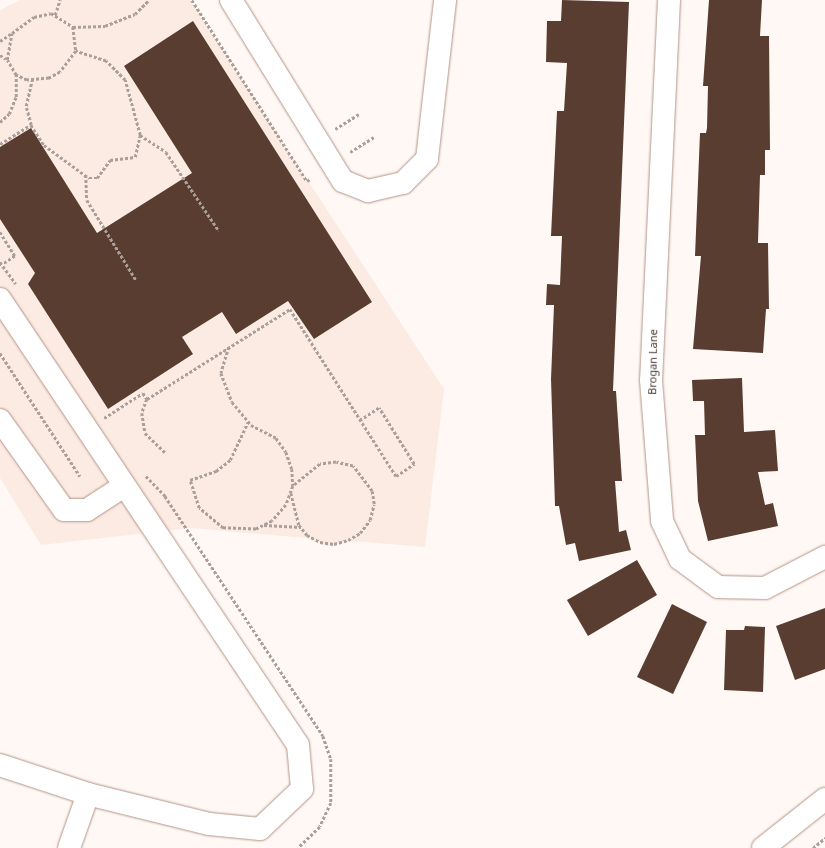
<!DOCTYPE html>
<style>
body{margin:0}
#map{position:relative;width:825px;height:848px;overflow:hidden;background:#fff8f5;font-family:"Noto Sans",sans-serif}
div>[style]{position:absolute}
.built>*{inset:0;background:#fcebe3}
.building>*{inset:0;background:#583d30}
.path>*{height:2.5px;margin-top:-1.25px;transform-origin:0;background:repeating-linear-gradient(90deg,#a99f9b 0 3px,transparent 0 5px)}
.roads{filter:drop-shadow(0 0 1px #b39486) drop-shadow(0 0 1px #b39486)}
.minor>*{height:22px;margin:-11px;padding:0 11px;transform-origin:11px;border-radius:11px;background:#fff}
span{translate:-50% -50%;white-space:nowrap;text-align:center;line-height:1.15;-webkit-text-stroke:4px #fff;paint-order:stroke}
.street-label{font-size:11px;color:#463933}
</style>
<div id="map">
<div class="built">
<div style="clip-path:polygon(21px 0,190px 0,444px 389px,425px 547px,353px 541px,327px 546px,306px 538px,191px 528px,41px 545px,0 478px,0 10px)"></div>
</div>
<div class="building">
<div style="clip-path:polygon(562px 0,629px 2px,613px 391px,616px 391px,622px 481px,615px 481px,619px 532px,626px 530px,631px 550px,579px 561px,575px 543px,566px 545px,559px 506px,555px 506px,551px 379px,554px 305px,546px 305px,547px 284px,560px 285px,562px 236px,551px 236px,557px 111px,564px 111px,567px 63px,546px 62px,547px 21px,561px 21px)"></div>
<div style="clip-path:polygon(709px 0,762px 0,760px 36px,769px 36px,770px 150px,765px 150px,765px 175px,760px 175px,758px 243px,768px 243px,769px 309px,766px 309px,763px 353px,693px 349px,701px 256px,695px 256px,700px 133px,706px 133px,707px 128px,708px 86px,703px 86px)"></div>
<div style="clip-path:polygon(193px 21px,372px 302px,314px 339px,288px 301px,236px 334px,222px 312px,182px 337px,193px 354px,108px 409px,28px 284px,35px 273px,0 219px,0 147px,31px 128px,97px 233px,192px 173px,124px 66px)"></div>
<div style="clip-path:polygon(742px 378px,744px 432px,775px 430px,778px 471px,758px 472px,765px 505px,773px 503px,778px 526px,708px 541px,698px 501px,695px 435px,705px 435px,704px 401px,693px 401px,692px 380px)"></div>
<div style="clip-path:polygon(637px 560px,657px 595px,588px 636px,567px 600px)"></div>
<div style="clip-path:polygon(672px 604px,707px 622px,673px 694px,637px 677px)"></div>
<div style="clip-path:polygon(825px 608px,825px 669px,795px 680px,776px 626px)"></div>
<div style="clip-path:polygon(745px 626px,765px 627px,763px 692px,724px 690px,726px 630px,744px 630px)"></div>
</div>
<div class="path">
<div style="left:192px;top:0;width:214px;rotate:57.6deg"></div>
<div style="left:307px;top:181px;width:4px;rotate:-34deg"></div>
<div style="left:51px;top:13px;width:26px;rotate:32deg"></div>
<div style="left:73px;top:27px;width:24px;rotate:83deg"></div>
<div style="left:76px;top:51px;width:26px;rotate:127deg"></div>
<div style="left:60px;top:72px;width:13px;rotate:151deg"></div>
<div style="left:49px;top:78px;width:22px;rotate:175deg"></div>
<div style="left:27px;top:80px;width:12px;rotate:-156deg"></div>
<div style="left:16px;top:75px;width:17px;rotate:-121deg"></div>
<div style="left:7px;top:60px;width:27px;rotate:-80deg"></div>
<div style="left:12px;top:33px;width:27px;rotate:-36deg"></div>
<div style="left:34px;top:17px;width:17px;rotate:-13deg"></div>
<div style="left:55px;top:15px;width:16px;rotate:-72deg"></div>
<div style="left:73px;top:27px;width:32px;rotate:-2deg"></div>
<div style="left:105px;top:26px;width:32px;rotate:-22deg"></div>
<div style="left:135px;top:14px;width:20px;rotate:-45deg"></div>
<div style="left:0;top:41px;width:14px;rotate:-34deg"></div>
<div style="left:0;top:55px;width:7px;rotate:34deg"></div>
<div style="left:0;top:122px;width:12px;rotate:-42deg"></div>
<div style="left:9px;top:114px;width:18px;rotate:-68deg"></div>
<div style="left:16px;top:97px;width:22px;rotate:-90deg"></div>
<div style="left:31px;top:125px;width:20px;rotate:-105deg"></div>
<div style="left:26px;top:106px;width:26px;rotate:-77deg"></div>
<div style="left:335px;top:129px;width:28px;rotate:-32deg"></div>
<div style="left:140px;top:135px;width:31px;rotate:33deg"></div>
<div style="left:166px;top:152px;width:95px;rotate:56.1deg"></div>
<div style="left:0;top:144px;width:36px;rotate:-32deg"></div>
<div style="left:31px;top:125px;width:24px;rotate:57deg"></div>
<div style="left:44px;top:145px;width:56px;rotate:36.3deg"></div>
<div style="left:89px;top:178px;width:8px"></div>
<div style="left:97px;top:178px;width:22px;rotate:-54deg"></div>
<div style="left:110px;top:160px;width:25px;rotate:-7deg"></div>
<div style="left:135px;top:157px;width:23px;rotate:-77deg"></div>
<div style="left:140px;top:135px;width:57px;rotate:-105.3deg"></div>
<div style="left:125px;top:80px;width:27px;rotate:-135deg"></div>
<div style="left:106px;top:61px;width:32px;rotate:-162deg"></div>
<div style="left:350px;top:152px;width:28px;rotate:-32deg"></div>
<div style="left:86px;top:175px;width:25px;rotate:88deg"></div>
<div style="left:87px;top:200px;width:94px;rotate:58.5deg"></div>
<div style="left:0;top:232px;width:28px;rotate:58deg"></div>
<div style="left:15px;top:256px;width:14px;rotate:146deg"></div>
<div style="left:0;top:262px;width:27px;rotate:54deg"></div>
<div style="left:229px;top:347px;width:27px;rotate:107deg"></div>
<div style="left:221px;top:373px;width:31px;rotate:69deg"></div>
<div style="left:232px;top:402px;width:30px;rotate:50deg"></div>
<div style="left:251px;top:425px;width:28px;rotate:27deg"></div>
<div style="left:276px;top:438px;width:17px;rotate:54deg"></div>
<div style="left:286px;top:452px;width:18px;rotate:71deg"></div>
<div style="left:292px;top:469px;width:17px;rotate:87deg"></div>
<div style="left:293px;top:486px;width:20px;rotate:110deg"></div>
<div style="left:286px;top:505px;width:21px;rotate:131deg"></div>
<div style="left:272px;top:521px;width:18px;rotate:153deg"></div>
<div style="left:256px;top:529px;width:33px;rotate:-178deg"></div>
<div style="left:223px;top:528px;width:31px;rotate:-140deg"></div>
<div style="left:199px;top:508px;width:29px;rotate:-108deg"></div>
<div style="left:190px;top:480px;width:28px;rotate:-19deg"></div>
<div style="left:216px;top:471px;width:18px;rotate:-38deg"></div>
<div style="left:230px;top:460px;width:42px;rotate:-64.7deg"></div>
<div style="left:0;top:353px;width:147px;rotate:57deg"></div>
<div style="left:147px;top:399px;width:15px;rotate:110deg"></div>
<div style="left:142px;top:413px;width:20px;rotate:81deg"></div>
<div style="left:145px;top:433px;width:28px;rotate:44deg"></div>
<div style="left:104px;top:418px;width:46px;rotate:-32.7deg"></div>
<div style="left:143px;top:393px;width:7px;rotate:56deg"></div>
<div style="left:147px;top:399px;width:169px;rotate:-32.2deg"></div>
<div style="left:290px;top:309px;width:198px;rotate:57.6deg"></div>
<div style="left:396px;top:476px;width:22px;rotate:-34deg"></div>
<div style="left:414px;top:464px;width:66px;rotate:-122deg"></div>
<div style="left:379px;top:408px;width:22px;rotate:146deg"></div>
<div style="left:146px;top:476px;width:28px;rotate:46deg"></div>
<div style="left:165px;top:496px;width:287px;rotate:56.6deg"></div>
<div style="left:323px;top:736px;width:24px;rotate:71deg"></div>
<div style="left:331px;top:759px;width:44px;rotate:90deg"></div>
<div style="left:331px;top:803px;width:26px;rotate:115deg"></div>
<div style="left:320px;top:827px;width:30px;rotate:136deg"></div>
<div style="left:291px;top:493px;width:33px;rotate:76deg"></div>
<div style="left:299px;top:525px;width:13px;rotate:51deg"></div>
<div style="left:307px;top:535px;width:15px;rotate:28deg"></div>
<div style="left:320px;top:542px;width:14px;rotate:8deg"></div>
<div style="left:334px;top:544px;width:15px;rotate:-16deg"></div>
<div style="left:348px;top:540px;width:14px;rotate:-30deg"></div>
<div style="left:360px;top:533px;width:16px;rotate:-52deg"></div>
<div style="left:370px;top:520px;width:16px;rotate:-76deg"></div>
<div style="left:374px;top:504px;width:13px;rotate:-99deg"></div>
<div style="left:372px;top:491px;width:31px;rotate:-127deg"></div>
<div style="left:353px;top:466px;width:17px;rotate:-167deg"></div>
<div style="left:336px;top:462px;width:16px;rotate:173deg"></div>
<div style="left:320px;top:464px;width:35px;rotate:141deg"></div>
<div style="left:264px;top:525px;width:37px;rotate:3deg"></div>
<div style="left:813px;top:848px;width:16px;rotate:-40deg"></div>
</div>
<div class="roads">
<div class="minor">
<div style="left:231px;top:0;width:213px;rotate:58.3deg"></div>
<div style="left:343px;top:181px;width:27px;rotate:22deg"></div>
<div style="left:368px;top:191px;width:36px;rotate:-13deg"></div>
<div style="left:403px;top:183px;width:34px;rotate:-45deg"></div>
<div style="left:427px;top:159px;width:160px;rotate:-83.5deg"></div>
<div style="left:669px;top:0;width:380px;rotate:92.7deg"></div>
<div style="left:651px;top:380px;width:141px;rotate:85.5deg"></div>
<div style="left:662px;top:521px;width:42px;rotate:64.7deg"></div>
<div style="left:680px;top:559px;width:47px;rotate:36.4deg"></div>
<div style="left:718px;top:587px;width:47px;rotate:1.2deg"></div>
<div style="left:765px;top:588px;width:68px;rotate:-27.3deg"></div>
<div style="left:0;top:299px;width:536px;rotate:56.25deg"></div>
<div style="left:298px;top:745px;width:44px;rotate:84.8deg"></div>
<div style="left:302px;top:789px;width:58px;rotate:136.4deg"></div>
<div style="left:260px;top:829px;width:51px;rotate:-174.4deg"></div>
<div style="left:209px;top:824px;width:125px;rotate:-166.1deg"></div>
<div style="left:88px;top:794px;width:93px;rotate:-161.8deg"></div>
<div style="left:0;top:420px;width:110px;rotate:54.6deg"></div>
<div style="left:64px;top:510px;width:23px"></div>
<div style="left:87px;top:510px;width:44px;rotate:-33deg"></div>
<div style="left:69px;top:848px;width:57px;rotate:-70.6deg"></div>
<div style="left:763px;top:848px;width:79px;rotate:-38.3deg"></div>
</div>
</div>
<div class="street-label">
<span style="left:653px;top:362px;rotate:-89deg">Brogan Lane</span>
</div>
</div>
